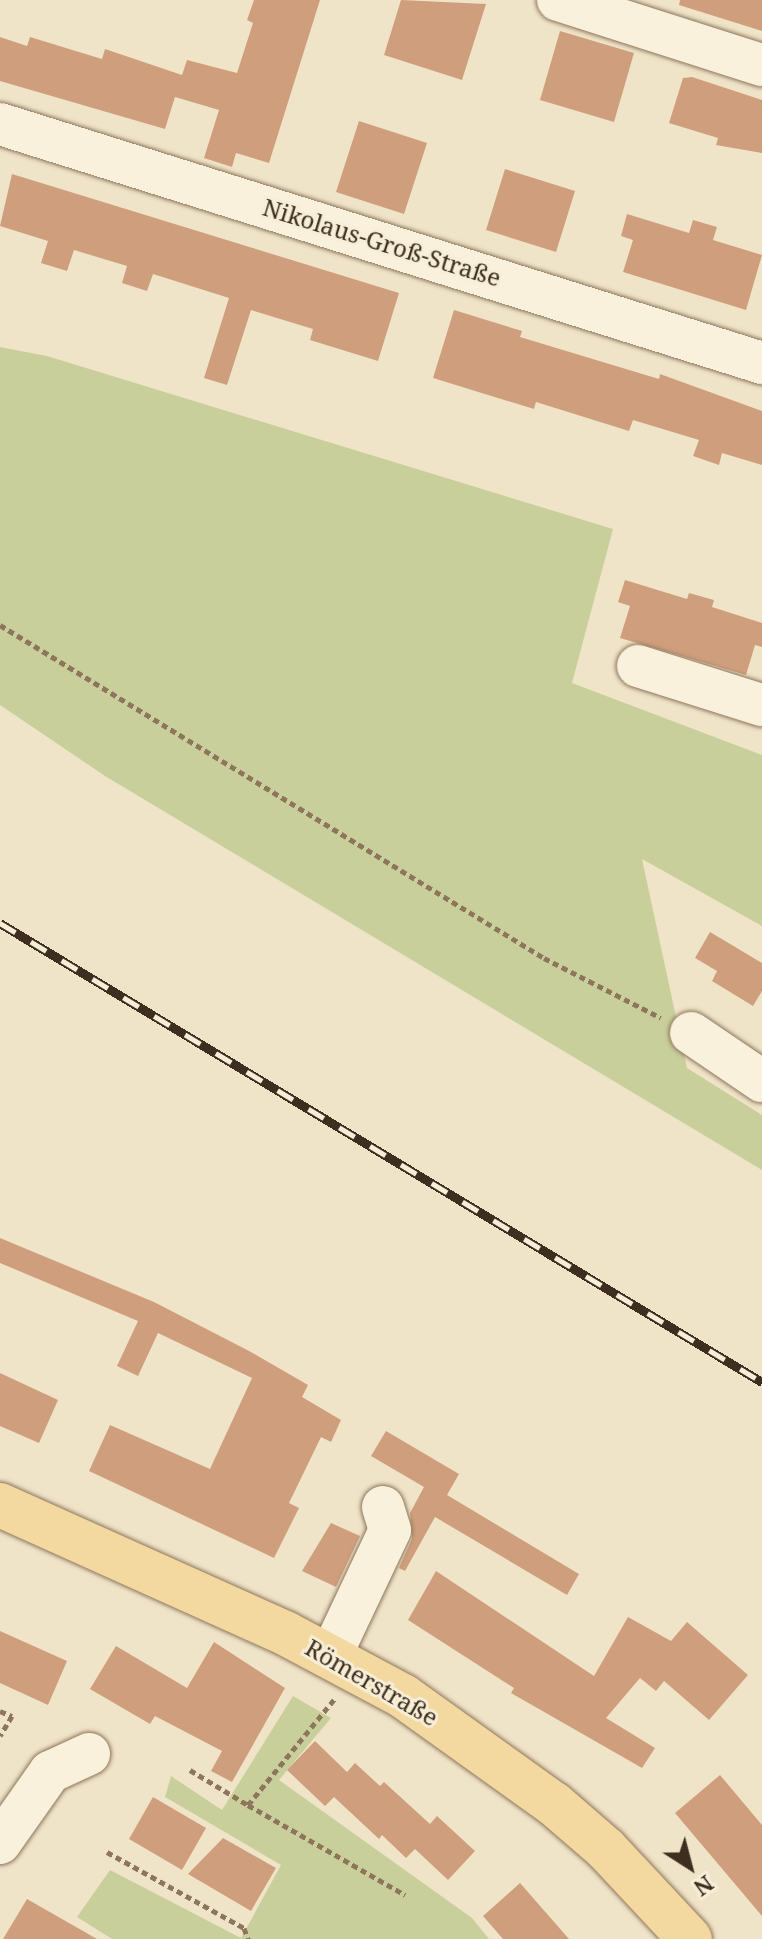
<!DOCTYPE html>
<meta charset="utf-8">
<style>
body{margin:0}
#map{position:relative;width:762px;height:1939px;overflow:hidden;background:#f0e4c8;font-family:"Noto Serif",serif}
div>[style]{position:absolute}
.green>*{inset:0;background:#c9cf9b}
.building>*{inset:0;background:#cf9f7d}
.path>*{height:5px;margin-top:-2.5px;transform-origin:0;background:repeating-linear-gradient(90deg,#8d765c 0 6px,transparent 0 10px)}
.roads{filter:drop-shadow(0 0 2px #8d765c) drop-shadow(0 0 2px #8d765c)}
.minor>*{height:42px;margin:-21px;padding:0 21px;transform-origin:21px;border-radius:21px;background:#faf1dc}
.major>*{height:44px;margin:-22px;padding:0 22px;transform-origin:22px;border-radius:22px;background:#f3d9a0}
.rail>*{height:9px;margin-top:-4.5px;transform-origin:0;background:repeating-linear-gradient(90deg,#f7eed8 0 18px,#3d2e20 0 36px);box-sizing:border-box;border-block:2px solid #3d2e20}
span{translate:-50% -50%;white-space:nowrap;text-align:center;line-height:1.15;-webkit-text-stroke:6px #f7eed8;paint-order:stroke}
.street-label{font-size:24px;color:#3d2e20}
.north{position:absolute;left:650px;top:1827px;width:80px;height:80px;-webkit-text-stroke:6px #f7eed8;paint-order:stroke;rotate:144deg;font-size:22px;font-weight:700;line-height:32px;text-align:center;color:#3d2e20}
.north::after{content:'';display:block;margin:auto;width:28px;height:36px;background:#3d2e20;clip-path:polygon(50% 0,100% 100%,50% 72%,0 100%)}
</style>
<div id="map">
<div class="green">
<div style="clip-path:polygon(0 347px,47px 356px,613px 529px,572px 683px,762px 755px,762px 926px,642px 859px,687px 1068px,762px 1115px,762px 1170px,105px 776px,0 705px)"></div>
<div style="clip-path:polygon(293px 1696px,331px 1718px,279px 1780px,472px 1918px,489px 1939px,112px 1939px,77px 1917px,110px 1870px,241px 1938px,281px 1865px,165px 1797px,171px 1776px,222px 1810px)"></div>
</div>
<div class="building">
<div style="clip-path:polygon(254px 0,320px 0,269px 163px,236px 153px,232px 167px,204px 158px,219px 110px,175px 97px,165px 129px,0 81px,0 37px,27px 46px,30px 37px,102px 59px,105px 49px,182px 75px,187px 60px,237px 73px,253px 23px,247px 20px)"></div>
<div style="clip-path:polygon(401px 0,486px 4px,462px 80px,384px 55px)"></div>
<div style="clip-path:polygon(680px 0,762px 0,762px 31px,679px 5px)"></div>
<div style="clip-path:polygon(560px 31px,634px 53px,614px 122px,540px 100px)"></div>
<div style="clip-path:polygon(692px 77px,762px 100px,762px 153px,716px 145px,718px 138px,669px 123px,683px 78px)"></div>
<div style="clip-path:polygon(359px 121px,427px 143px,404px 214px,336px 192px)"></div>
<div style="clip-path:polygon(505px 169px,575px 191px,556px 252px,486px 230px)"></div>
<div style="clip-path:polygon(12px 174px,399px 293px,378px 361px,310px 340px,313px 329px,251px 310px,227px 385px,204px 378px,229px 298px,153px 274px,147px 291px,122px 283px,127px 266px,74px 250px,67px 271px,41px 263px,48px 241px,0 226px)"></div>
<div style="clip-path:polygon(627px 214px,689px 233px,693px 220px,717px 227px,713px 240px,762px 255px,746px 310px,623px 272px,633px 240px,621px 236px)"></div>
<div style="clip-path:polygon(454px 310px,522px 331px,520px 337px,659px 379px,660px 374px,762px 411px,762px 465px,722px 453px,719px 465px,693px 456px,699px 440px,633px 420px,629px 431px,536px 402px,534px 409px,433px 378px)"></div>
<div style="clip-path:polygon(625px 580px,687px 599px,689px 593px,714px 600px,712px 607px,762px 623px,762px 647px,755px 645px,746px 675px,620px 638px,630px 606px,618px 602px)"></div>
<div style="clip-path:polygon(710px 932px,762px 963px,762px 991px,753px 1006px,712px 981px,717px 971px,695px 958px)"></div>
<div style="clip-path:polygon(0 1238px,154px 1302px,251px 1352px,308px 1385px,302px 1397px,341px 1420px,331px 1442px,321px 1437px,289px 1503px,299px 1508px,274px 1558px,89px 1471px,110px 1425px,210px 1469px,252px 1378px,158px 1333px,138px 1376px,117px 1366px,138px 1321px,0 1263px)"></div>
<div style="clip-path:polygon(0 1373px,58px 1400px,39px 1443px,0 1426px)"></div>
<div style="clip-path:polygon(386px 1431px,459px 1474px,447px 1495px,579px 1574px,567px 1595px,435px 1517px,405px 1571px,399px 1568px,412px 1539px,410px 1513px,424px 1487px,371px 1456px)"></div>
<div style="clip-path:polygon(331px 1523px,360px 1536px,336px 1587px,302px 1571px)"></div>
<div style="clip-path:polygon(436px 1571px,594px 1676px,628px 1617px,671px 1641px,687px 1622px,748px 1675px,709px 1720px,664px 1681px,656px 1691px,640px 1678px,606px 1718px,655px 1748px,642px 1768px,511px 1693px,514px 1688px,408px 1620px)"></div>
<div style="clip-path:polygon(0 1631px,67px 1661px,48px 1705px,0 1683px)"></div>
<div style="clip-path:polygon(214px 1642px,285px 1688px,232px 1782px,211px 1771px,222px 1751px,155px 1716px,150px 1724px,90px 1689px,116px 1646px,187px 1688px)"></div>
<div style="clip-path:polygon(315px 1741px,347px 1772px,355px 1763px,380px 1786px,384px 1782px,430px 1824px,437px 1816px,475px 1851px,448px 1880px,415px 1849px,406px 1858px,382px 1835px,379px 1839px,334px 1797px,325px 1806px,287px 1770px)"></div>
<div style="clip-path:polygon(720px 1775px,762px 1825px,762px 1916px,675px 1813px)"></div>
<div style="clip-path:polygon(153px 1797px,206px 1828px,182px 1870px,129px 1839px)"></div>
<div style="clip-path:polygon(223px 1838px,276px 1868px,251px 1911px,188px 1874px)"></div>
<div style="clip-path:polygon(520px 1883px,569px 1939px,503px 1939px,483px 1916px)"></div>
<div style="clip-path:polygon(27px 1899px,97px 1939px,3px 1939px)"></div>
</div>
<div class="path">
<div style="left:0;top:625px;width:638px;rotate:31.47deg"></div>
<div style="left:544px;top:958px;width:131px;rotate:27.1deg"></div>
<div style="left:0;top:1711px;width:13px;rotate:23deg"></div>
<div style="left:12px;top:1716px;width:23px;rotate:121deg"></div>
<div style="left:190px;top:1770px;width:68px;rotate:31.1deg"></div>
<div style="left:248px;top:1805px;width:139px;rotate:-50.8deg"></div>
<div style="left:248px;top:1805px;width:181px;rotate:29.8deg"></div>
<div style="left:107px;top:1852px;width:157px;rotate:29deg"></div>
<div style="left:244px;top:1928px;width:12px;rotate:70deg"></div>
</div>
<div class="roads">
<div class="minor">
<div style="left:558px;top:0;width:214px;rotate:17.7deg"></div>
<div style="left:0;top:124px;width:799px;rotate:17.41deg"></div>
<div style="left:638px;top:666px;width:130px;rotate:17.5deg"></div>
<div style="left:691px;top:1033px;width:86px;rotate:34.1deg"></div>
<div style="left:330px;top:1657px;width:140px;rotate:-64.7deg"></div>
<div style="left:390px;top:1530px;width:24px;rotate:-107deg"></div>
<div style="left:0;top:1843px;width:87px;rotate:-54.8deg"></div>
<div style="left:50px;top:1772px;width:43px;rotate:-24.8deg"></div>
</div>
<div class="major">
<div style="left:0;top:1505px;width:312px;rotate:24.2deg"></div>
<div style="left:285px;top:1633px;width:134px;rotate:28.1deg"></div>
<div style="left:403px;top:1696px;width:186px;rotate:35.6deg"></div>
<div style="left:554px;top:1804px;width:69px;rotate:40.9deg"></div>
<div style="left:606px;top:1849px;width:123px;rotate:47deg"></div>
</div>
</div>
<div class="rail">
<div style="left:0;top:923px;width:890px;rotate:31.06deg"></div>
</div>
<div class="street-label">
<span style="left:382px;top:242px;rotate:17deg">Nikolaus-Groß-Straße</span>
<span style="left:372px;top:1682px;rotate:30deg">Römerstraße</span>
</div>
<div class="north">N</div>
</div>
